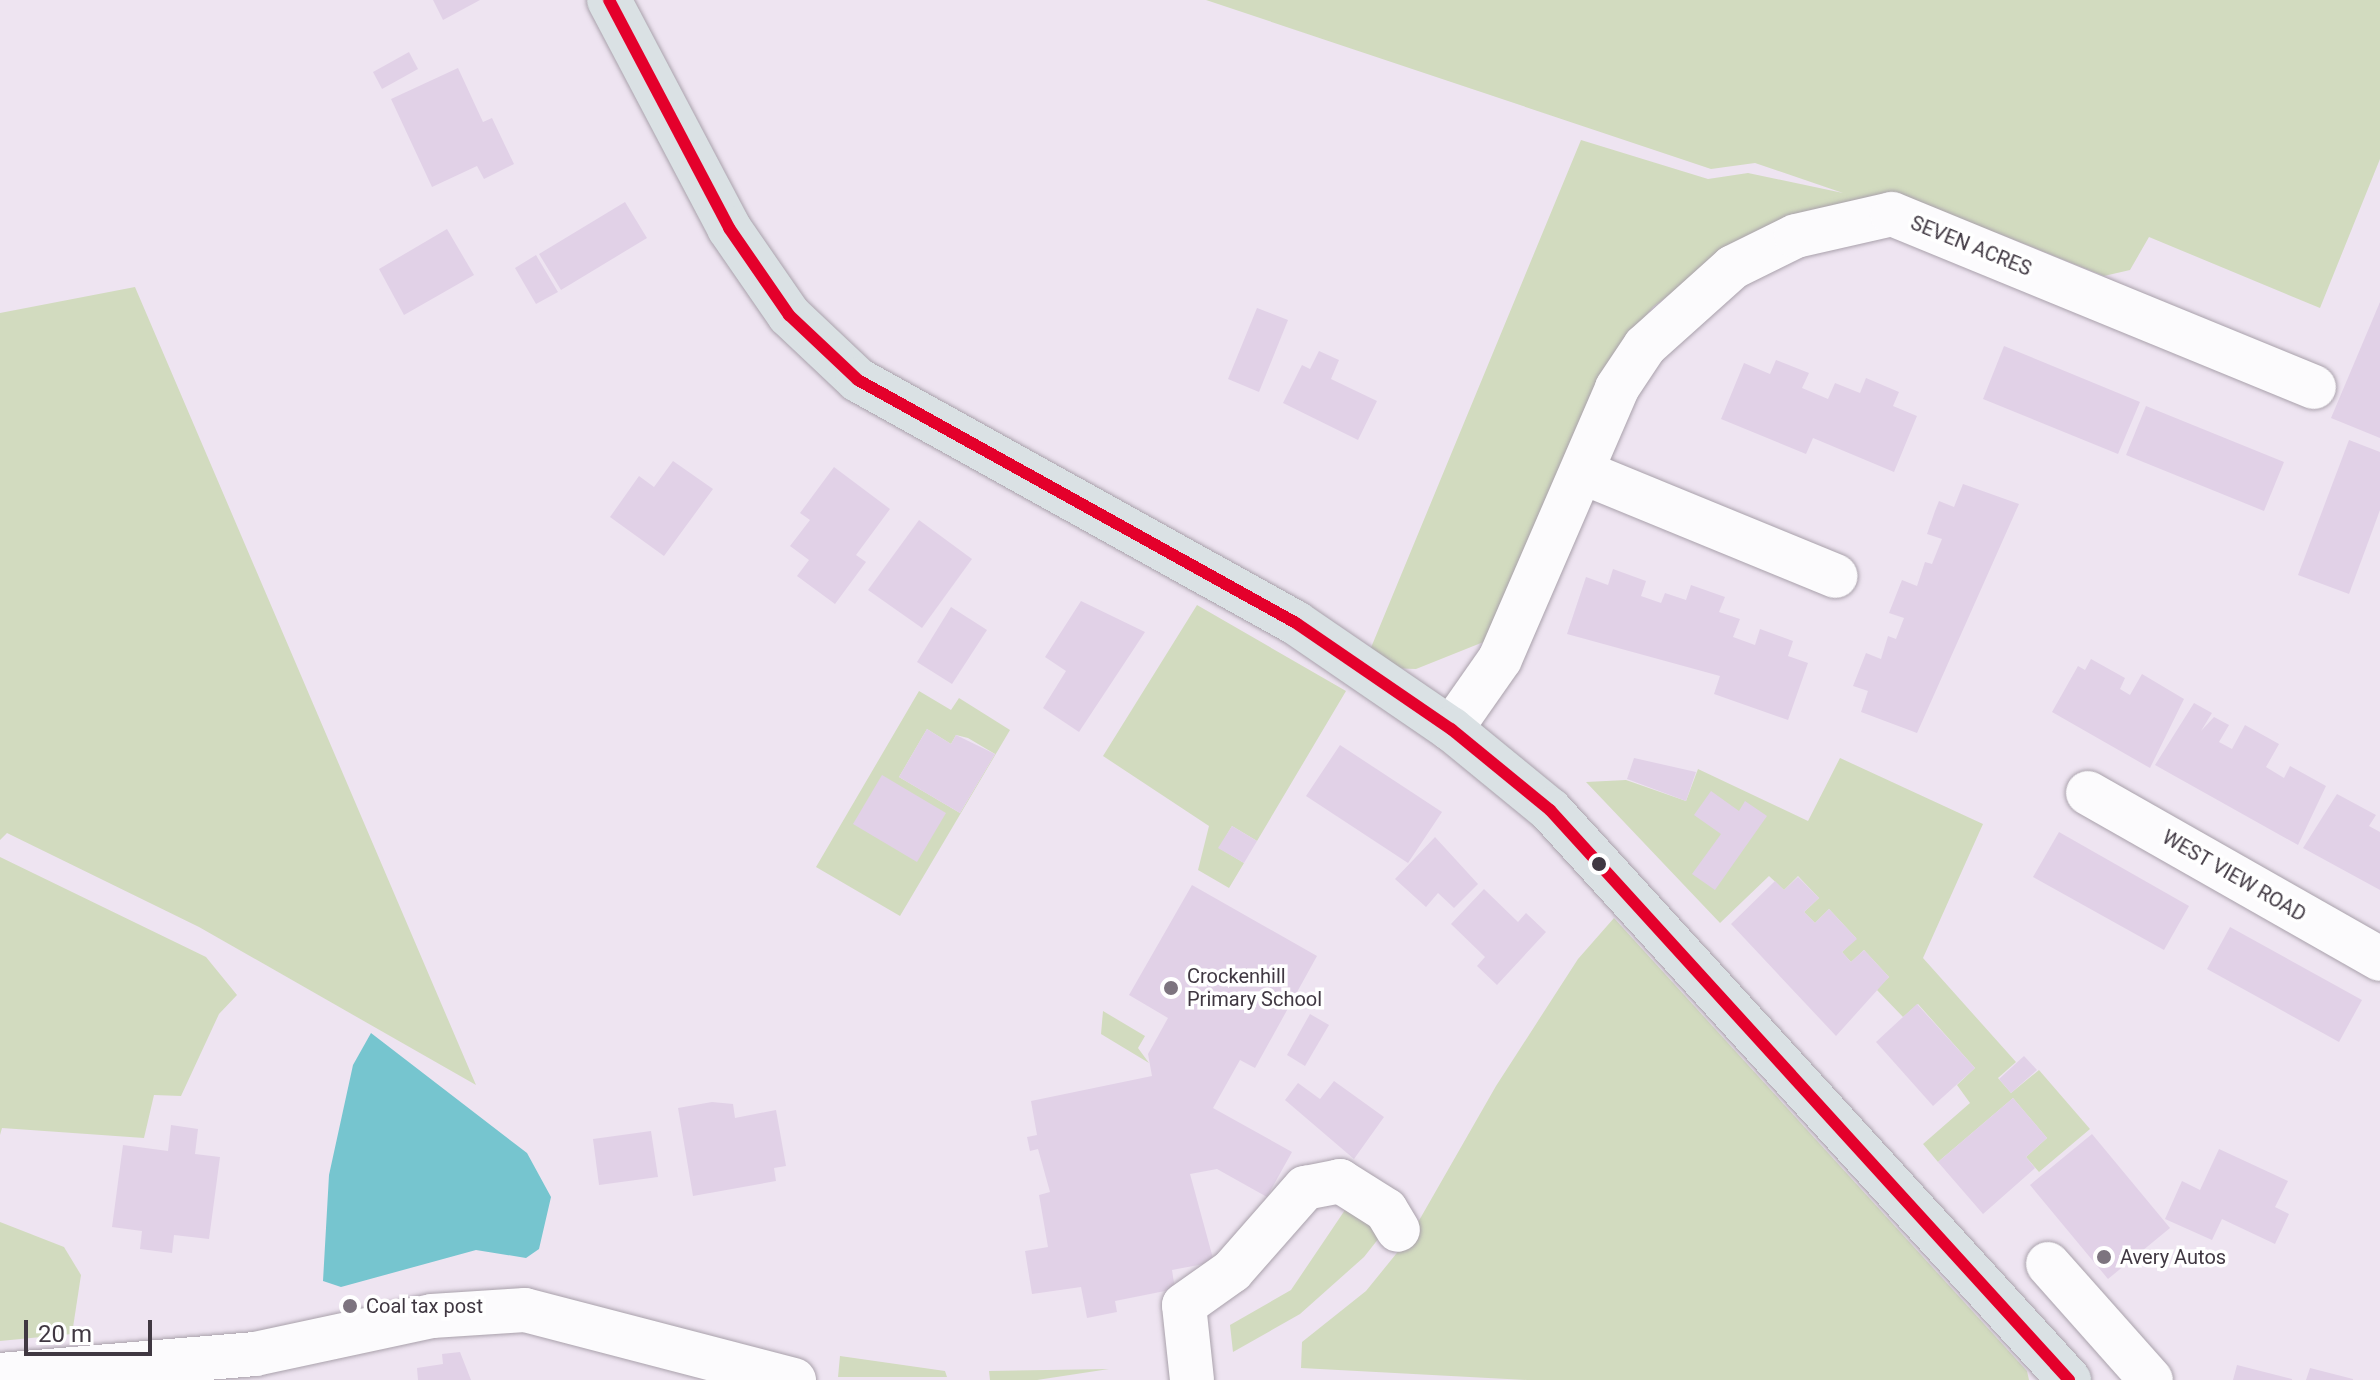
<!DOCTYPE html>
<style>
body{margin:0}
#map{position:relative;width:2380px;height:1380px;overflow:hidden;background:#eee4f1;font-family:Roboto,sans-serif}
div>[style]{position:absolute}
.green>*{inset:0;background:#d2dbbf}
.water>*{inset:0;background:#76c5cf}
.building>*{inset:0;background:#e1d1e7}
.roads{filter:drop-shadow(0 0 2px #a9a1ab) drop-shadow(0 0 2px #a9a1ab)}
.minor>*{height:44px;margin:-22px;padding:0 22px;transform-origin:22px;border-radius:22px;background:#fcfbfd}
.major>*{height:44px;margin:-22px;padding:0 22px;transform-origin:22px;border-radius:22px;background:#dae1e4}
.bus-1>*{height:12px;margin:-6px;padding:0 6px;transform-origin:6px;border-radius:6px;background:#e4002b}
.dots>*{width:22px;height:22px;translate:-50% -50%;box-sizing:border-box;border:4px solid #fff;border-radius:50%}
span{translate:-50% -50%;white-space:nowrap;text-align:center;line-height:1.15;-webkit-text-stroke:7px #fff;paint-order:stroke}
.street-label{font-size:20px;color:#403842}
.poi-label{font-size:20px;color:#403842}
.left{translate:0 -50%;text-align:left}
.scale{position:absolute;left:24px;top:1320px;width:128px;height:36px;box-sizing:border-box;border:4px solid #403842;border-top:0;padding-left:10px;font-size:24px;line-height:28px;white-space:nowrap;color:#403842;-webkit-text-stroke:6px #fff;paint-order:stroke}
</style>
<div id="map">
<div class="green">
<div style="clip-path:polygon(1206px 0,2380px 0,2380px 159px,2320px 308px,2149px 237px,2130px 270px,2104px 276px,1997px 233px,1892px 211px,1729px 250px,1653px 307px,1609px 361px,1486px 641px,1416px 669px,1363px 667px,1581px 140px,1708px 179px,1748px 173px,1843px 193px,1755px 163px,1711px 169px)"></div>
<div style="clip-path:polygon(135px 287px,476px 1085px,199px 927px,7px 833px,0 840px,0 313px)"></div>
<div style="clip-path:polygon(1197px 605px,1346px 691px,1257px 841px,1232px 826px,1219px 848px,1244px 863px,1229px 888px,1198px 870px,1209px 826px,1103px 756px)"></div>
<div style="clip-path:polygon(evenodd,919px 691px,951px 710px,959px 698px,1010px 730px,900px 916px,816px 867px,919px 691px,927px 729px,951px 744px,956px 735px,968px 738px,995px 754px,960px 813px,899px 777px,927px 729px)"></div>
<div style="clip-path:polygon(1840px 758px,1983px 824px,1923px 958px,2016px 1062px,1998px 1078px,2011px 1093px,2039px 1070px,2090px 1129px,2039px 1172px,2026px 1157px,2047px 1138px,2013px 1098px,1938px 1162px,1923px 1144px,1970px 1103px,1957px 1085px,1975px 1068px,1918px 1004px,1903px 1017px,1876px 989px,1889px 977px,1864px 950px,1851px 962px,1842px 952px,1856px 938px,1829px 909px,1815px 923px,1804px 912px,1819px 898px,1798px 876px,1784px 890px,1769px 876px,1720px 923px,1586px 782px,1626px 780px,1686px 801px,1698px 769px,1808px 821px)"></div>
<div style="clip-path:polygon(0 857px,206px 957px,237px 995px,219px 1014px,181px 1096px,154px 1095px,144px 1138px,2px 1128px,0 1135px)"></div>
<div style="clip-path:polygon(1614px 918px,2027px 1371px,2029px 1380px,1527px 1380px,1301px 1368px,1302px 1342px,1366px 1291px,1409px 1238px,1496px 1086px,1578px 959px)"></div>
<div style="clip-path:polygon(1103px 1011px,1145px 1036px,1138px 1048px,1149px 1063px,1101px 1034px)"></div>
<div style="clip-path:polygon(1362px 1203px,1379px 1238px,1364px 1257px,1300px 1314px,1233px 1352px,1230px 1325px,1291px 1290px,1347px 1207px)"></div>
<div style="clip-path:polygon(0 1222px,64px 1247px,81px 1275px,72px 1334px,0 1341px)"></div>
<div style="clip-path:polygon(840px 1356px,945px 1371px,947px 1377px,838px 1377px)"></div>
<div style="clip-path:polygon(1109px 1369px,1037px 1380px,990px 1380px,989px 1371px)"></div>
</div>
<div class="water">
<div style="clip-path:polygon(371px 1033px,527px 1153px,551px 1197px,539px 1249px,526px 1258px,476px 1250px,341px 1287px,323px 1281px,329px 1175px,353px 1065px)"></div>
</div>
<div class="building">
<div style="clip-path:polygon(433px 0,480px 0,443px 20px)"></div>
<div style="clip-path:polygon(409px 52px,418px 69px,382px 89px,373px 72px)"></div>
<div style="clip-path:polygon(458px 68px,483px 122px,492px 118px,514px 164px,484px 179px,477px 166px,432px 187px,391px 99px)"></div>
<div style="clip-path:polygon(625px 202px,647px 238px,561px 290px,539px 254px)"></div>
<div style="clip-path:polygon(447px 229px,474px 275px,404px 315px,379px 269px)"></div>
<div style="clip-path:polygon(536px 255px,558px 292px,536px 304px,515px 268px)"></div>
<div style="clip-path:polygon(2380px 302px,2380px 438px,2331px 418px)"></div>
<div style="clip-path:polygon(1257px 308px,1288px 320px,1259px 392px,1228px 379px)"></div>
<div style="clip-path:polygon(2004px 346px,2140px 402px,2118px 454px,1983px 399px)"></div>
<div style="clip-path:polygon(1319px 351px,1339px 360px,1331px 379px,1377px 401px,1358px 440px,1283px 403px,1302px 365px,1310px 369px)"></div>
<div style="clip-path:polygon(1776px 360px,1809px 373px,1802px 388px,1828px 399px,1835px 383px,1860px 393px,1866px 378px,1899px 392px,1893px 406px,1917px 416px,1894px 472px,1813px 438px,1806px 454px,1721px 419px,1744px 363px,1770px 374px)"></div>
<div style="clip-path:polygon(2146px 406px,2284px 462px,2264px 511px,2126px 455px)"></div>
<div style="clip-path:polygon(2349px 440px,2380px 452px,2380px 510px,2349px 594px,2298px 575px)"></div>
<div style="clip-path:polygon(673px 461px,713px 489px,664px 556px,610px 517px,639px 476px,654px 487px)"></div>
<div style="clip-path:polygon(834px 467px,890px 509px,856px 555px,866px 562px,835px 604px,797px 576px,809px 560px,790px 546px,810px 520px,800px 513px)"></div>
<div style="clip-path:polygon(1963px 484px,2019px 504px,1917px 733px,1861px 712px,1868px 691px,1853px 686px,1866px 653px,1881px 659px,1888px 636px,1896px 639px,1904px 618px,1889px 613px,1902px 580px,1917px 586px,1925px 562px,1932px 564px,1942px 539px,1927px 534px,1935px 511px,1939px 501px,1954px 507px)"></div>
<div style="clip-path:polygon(919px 520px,972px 559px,922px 628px,868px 590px)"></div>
<div style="clip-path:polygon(1613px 569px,1646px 581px,1641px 596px,1661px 603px,1665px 593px,1686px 600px,1691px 585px,1725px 597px,1719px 612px,1740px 619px,1733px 637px,1755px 645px,1760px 629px,1793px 641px,1788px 656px,1808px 663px,1788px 720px,1714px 694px,1720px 676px,1567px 634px,1586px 577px,1608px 585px)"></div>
<div style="clip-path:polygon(1081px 601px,1145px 632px,1079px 732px,1043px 708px,1066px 671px,1045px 657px)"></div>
<div style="clip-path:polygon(951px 607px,987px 630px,952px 684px,917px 662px)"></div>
<div style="clip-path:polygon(2091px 659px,2125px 678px,2120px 689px,2130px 695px,2142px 674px,2184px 699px,2150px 768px,2052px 712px,2078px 666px,2085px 670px)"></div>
<div style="clip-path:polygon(2194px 703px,2212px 713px,2201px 731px,2214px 717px,2229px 725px,2219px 742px,2232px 749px,2245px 725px,2279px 744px,2266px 767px,2284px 778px,2290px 766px,2326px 786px,2298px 845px,2155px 765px)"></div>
<div style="clip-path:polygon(927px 729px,951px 744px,956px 735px,995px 754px,960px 813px,899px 777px)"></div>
<div style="clip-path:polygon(1340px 745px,1442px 812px,1408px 863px,1306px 796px)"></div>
<div style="clip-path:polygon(1634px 758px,1696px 772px,1686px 801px,1627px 779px)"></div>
<div style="clip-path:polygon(882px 775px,946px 813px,917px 862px,853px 824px)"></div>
<div style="clip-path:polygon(1711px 791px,1739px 811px,1745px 801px,1767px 816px,1715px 890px,1692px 874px,1721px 834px,1694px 815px)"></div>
<div style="clip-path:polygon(2337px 794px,2376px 815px,2369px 826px,2380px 832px,2380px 890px,2303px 848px)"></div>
<div style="clip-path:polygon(1232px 826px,1257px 841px,1244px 863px,1218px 848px)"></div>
<div style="clip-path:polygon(2059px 832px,2189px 906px,2164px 950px,2033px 877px)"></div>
<div style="clip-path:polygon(1435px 837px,1478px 884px,1454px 908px,1438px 893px,1426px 907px,1395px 879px)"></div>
<div style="clip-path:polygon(1798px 877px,1819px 898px,1804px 912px,1815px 923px,1829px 909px,1857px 939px,1842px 952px,1851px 962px,1864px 950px,1889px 977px,1836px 1036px,1731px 924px,1775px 881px,1784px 890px)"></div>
<div style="clip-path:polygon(1192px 885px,1317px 956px,1255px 1068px,1240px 1060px,1213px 1108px,1292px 1152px,1267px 1197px,1217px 1169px,1190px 1174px,1214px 1262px,1172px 1270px,1175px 1289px,1115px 1301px,1117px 1312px,1087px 1318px,1081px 1287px,1032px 1294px,1025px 1251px,1048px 1247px,1039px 1195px,1050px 1192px,1038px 1149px,1030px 1151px,1027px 1137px,1037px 1135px,1031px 1101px,1152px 1076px,1148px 1054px,1168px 1018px,1129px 995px)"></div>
<div style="clip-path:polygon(1484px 889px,1518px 922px,1526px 913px,1546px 932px,1497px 985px,1477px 966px,1485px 957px,1451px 924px)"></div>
<div style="clip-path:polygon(2230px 927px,2362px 1000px,2339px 1042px,2207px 969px)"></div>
<div style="clip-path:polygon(1917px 1004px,1975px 1068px,1933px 1106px,1876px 1042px)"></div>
<div style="clip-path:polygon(1310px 1014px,1329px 1025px,1305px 1066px,1287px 1055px)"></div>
<div style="clip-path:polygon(2024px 1056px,2037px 1070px,2011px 1093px,1999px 1079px)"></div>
<div style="clip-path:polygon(1334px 1081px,1384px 1117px,1354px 1159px,1285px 1100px,1298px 1083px,1320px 1099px)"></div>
<div style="clip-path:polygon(2013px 1098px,2047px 1138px,2026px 1157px,2035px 1168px,1983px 1214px,1938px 1162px)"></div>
<div style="clip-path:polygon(712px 1102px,733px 1104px,735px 1118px,776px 1110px,786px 1166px,774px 1168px,776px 1181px,693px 1196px,678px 1108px)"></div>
<div style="clip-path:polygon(171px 1125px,198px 1129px,195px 1154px,220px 1157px,209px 1239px,174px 1235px,172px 1253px,140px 1249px,142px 1231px,112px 1227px,123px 1145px,168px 1151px)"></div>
<div style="clip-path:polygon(651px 1131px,658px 1177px,599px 1185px,593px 1139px)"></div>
<div style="clip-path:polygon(2092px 1134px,2170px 1228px,2108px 1279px,2030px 1185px)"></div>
<div style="clip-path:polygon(2219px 1149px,2288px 1181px,2275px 1207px,2289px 1214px,2275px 1244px,2222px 1219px,2212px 1240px,2165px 1219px,2182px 1181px,2200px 1190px)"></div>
<div style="clip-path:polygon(460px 1352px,471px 1380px,418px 1380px,417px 1368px,443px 1364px,442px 1354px)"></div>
<div style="clip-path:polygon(2237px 1365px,2292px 1379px,2292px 1380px,2233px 1380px)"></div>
<div style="clip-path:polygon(2310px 1368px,2353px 1379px,2353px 1380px,2306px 1380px)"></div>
</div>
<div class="roads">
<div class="minor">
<div style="left:1582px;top:472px;width:274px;rotate:22.3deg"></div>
<div style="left:1451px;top:729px;width:85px;rotate:-55deg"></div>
<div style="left:1500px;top:659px;width:295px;rotate:-66.6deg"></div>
<div style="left:1617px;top:388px;width:50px;rotate:-56.3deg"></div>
<div style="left:1645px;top:346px;width:118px;rotate:-41.9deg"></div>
<div style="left:1733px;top:267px;width:70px;rotate:-26.2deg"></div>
<div style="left:1796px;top:236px;width:98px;rotate:-12.9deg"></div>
<div style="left:1892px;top:214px;width:456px;rotate:22.3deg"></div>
<div style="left:2088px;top:793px;width:336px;rotate:29.6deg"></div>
<div style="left:2048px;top:1264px;width:155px;rotate:48.4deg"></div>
<div style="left:0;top:1375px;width:256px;rotate:-4.7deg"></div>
<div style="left:255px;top:1354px;width:181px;rotate:-12.1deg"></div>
<div style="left:432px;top:1316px;width:93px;rotate:-3.7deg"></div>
<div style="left:525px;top:1310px;width:278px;rotate:14.6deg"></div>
<div style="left:1192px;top:1380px;width:75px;rotate:-96.1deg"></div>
<div style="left:1184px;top:1305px;width:59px;rotate:-35.3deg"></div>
<div style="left:1232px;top:1271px;width:111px;rotate:-48.7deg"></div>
<div style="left:1305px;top:1188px;width:36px;rotate:-11deg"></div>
<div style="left:1340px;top:1181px;width:54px;rotate:32.2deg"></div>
<div style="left:1386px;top:1210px;width:23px;rotate:59deg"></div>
</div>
<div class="major">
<div style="left:609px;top:0;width:258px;rotate:62.2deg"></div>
<div style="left:729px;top:228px;width:106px;rotate:55.4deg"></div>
<div style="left:789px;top:315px;width:95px;rotate:43.3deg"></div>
<div style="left:858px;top:380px;width:501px;rotate:29.02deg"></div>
<div style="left:1296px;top:623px;width:188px;rotate:34.4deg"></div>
<div style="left:1451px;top:729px;width:128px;rotate:39.3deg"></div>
<div style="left:1550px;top:810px;width:771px;rotate:47.68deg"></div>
</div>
</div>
<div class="bus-1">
<div style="left:609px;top:0;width:258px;rotate:62.2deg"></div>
<div style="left:729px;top:228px;width:106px;rotate:55.4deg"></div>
<div style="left:789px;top:315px;width:95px;rotate:43.3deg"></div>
<div style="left:858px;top:380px;width:501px;rotate:29.02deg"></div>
<div style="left:1296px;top:623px;width:188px;rotate:34.4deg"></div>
<div style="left:1451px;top:729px;width:128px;rotate:39.3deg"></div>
<div style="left:1550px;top:810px;width:771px;rotate:47.68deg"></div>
</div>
<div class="dots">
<div style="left:1599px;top:864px;background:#403842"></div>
<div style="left:1171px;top:988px;background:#7d747f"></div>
<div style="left:2104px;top:1257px;background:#7d747f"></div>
<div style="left:350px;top:1306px;background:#7d747f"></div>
</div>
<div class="street-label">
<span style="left:1971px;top:246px;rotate:22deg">SEVEN ACRES</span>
<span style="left:2234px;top:876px;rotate:30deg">WEST VIEW ROAD</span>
</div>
<div class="poi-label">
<span class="left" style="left:1187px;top:988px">Crockenhill<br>Primary School</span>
<span class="left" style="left:2120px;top:1257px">Avery Autos</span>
<span class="left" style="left:366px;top:1306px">Coal tax post</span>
</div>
<div class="scale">20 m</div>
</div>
